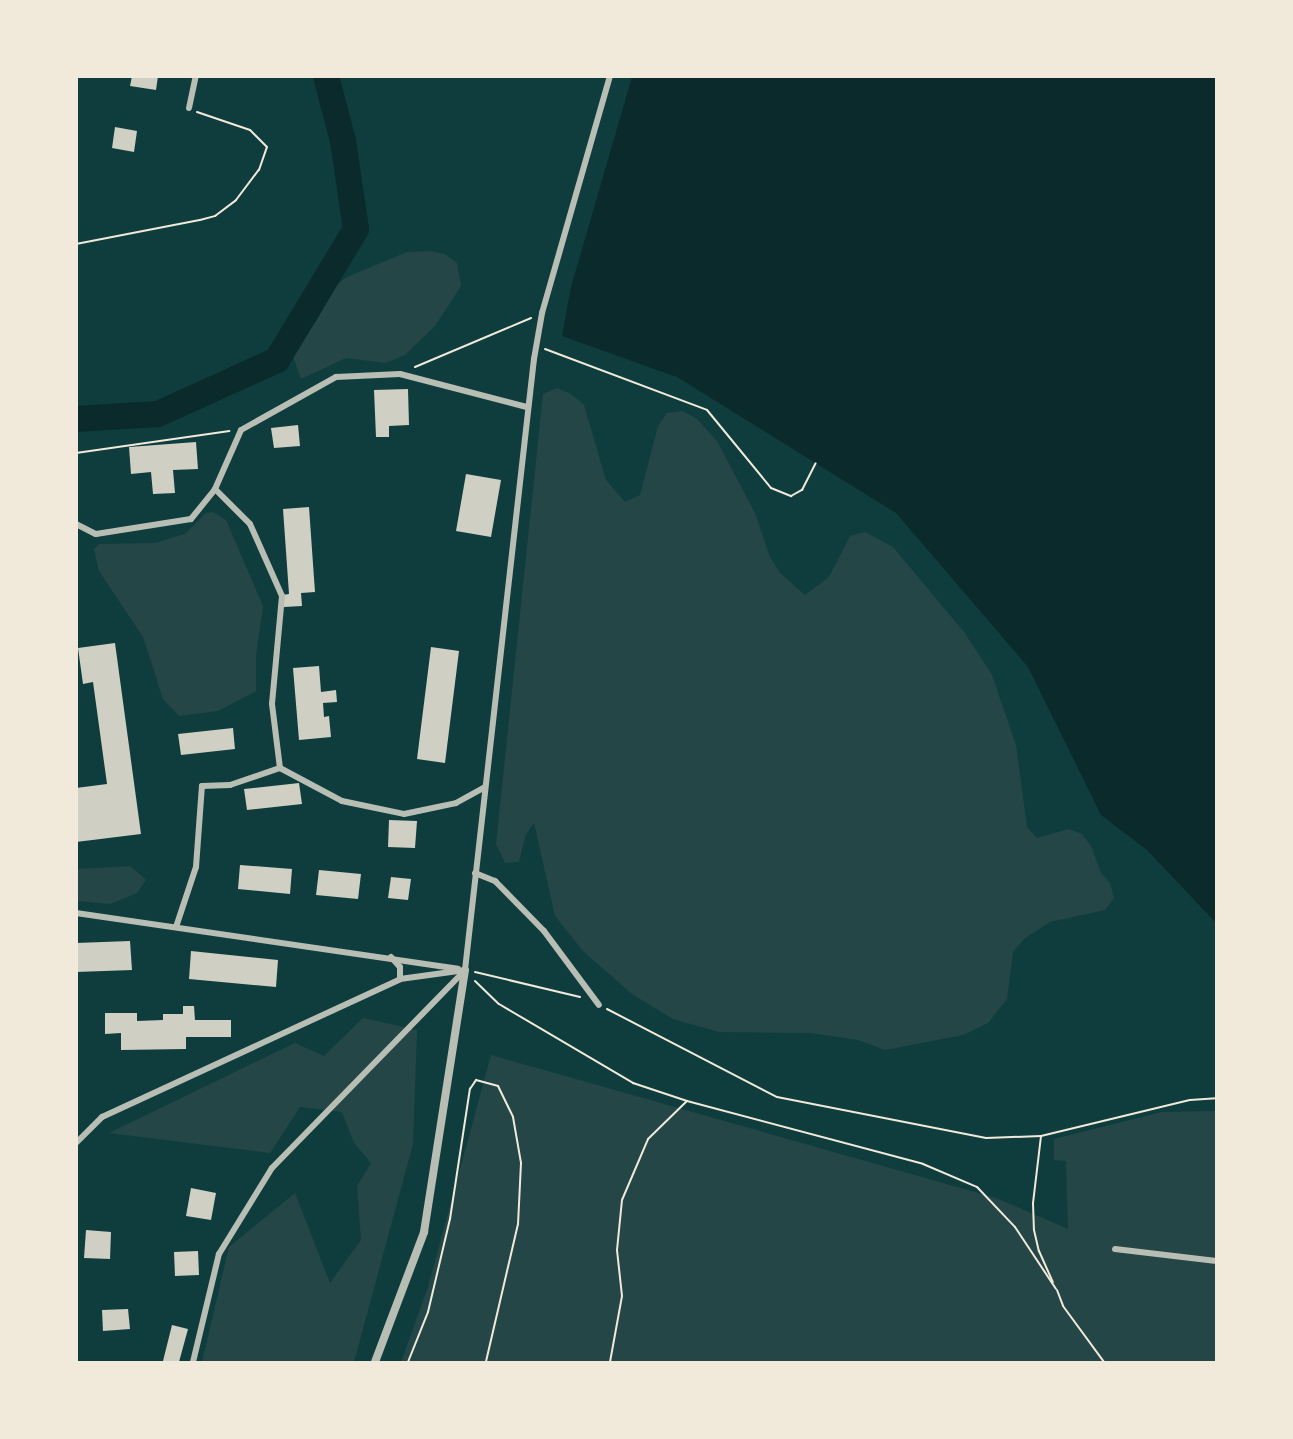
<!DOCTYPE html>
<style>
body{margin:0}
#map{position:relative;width:1293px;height:1439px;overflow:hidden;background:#0f3d3e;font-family:Arial,sans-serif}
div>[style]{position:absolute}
.green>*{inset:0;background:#244646}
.water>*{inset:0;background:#0a2a2b}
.river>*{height:26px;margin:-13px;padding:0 13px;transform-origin:13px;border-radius:13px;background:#0a2a2b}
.building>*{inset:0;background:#cfcfc3}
.path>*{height:2px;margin:-1px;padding:0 1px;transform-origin:1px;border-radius:1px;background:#f1e9da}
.minor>*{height:6px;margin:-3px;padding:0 3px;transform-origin:3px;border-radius:3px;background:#b8beb3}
.tertiary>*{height:8px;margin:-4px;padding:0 4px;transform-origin:4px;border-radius:4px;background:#b8beb3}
span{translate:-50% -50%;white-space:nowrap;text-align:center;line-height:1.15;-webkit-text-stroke:6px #f1e9da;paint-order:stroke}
.frame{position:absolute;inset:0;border:78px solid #f1e9da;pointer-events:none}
</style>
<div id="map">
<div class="green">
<div style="clip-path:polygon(430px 251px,445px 254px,457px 263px,461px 286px,435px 326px,405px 355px,386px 363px,346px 358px,301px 379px,291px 351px,317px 320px,335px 286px,347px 277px,407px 252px)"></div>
<div style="clip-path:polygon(557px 388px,571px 394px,584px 405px,606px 480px,625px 502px,640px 495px,658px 426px,667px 413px,682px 411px,696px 418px,717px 441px,755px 513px,770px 557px,780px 573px,805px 595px,829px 577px,850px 536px,865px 532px,893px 547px,964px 632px,992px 675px,1016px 745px,1027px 827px,1037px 838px,1069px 829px,1082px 834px,1091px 846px,1101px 873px,1110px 883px,1114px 898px,1105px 910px,1050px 922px,1024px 939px,1013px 952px,1007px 999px,988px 1023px,963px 1035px,885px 1050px,858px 1040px,811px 1033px,719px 1032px,673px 1019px,632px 994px,583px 951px,555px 916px,534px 823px,526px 834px,519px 862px,505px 863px,496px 844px,543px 394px)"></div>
<div style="clip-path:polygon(213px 512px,226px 520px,263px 606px,256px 656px,256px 691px,218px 711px,179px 716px,163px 699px,143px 637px,99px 571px,94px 549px,99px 544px,155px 543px,185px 534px,206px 513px)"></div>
<div style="clip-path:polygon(130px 866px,146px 880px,137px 893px,110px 904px,77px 901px,77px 869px)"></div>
<div style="clip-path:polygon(363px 1018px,417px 1030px,413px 1144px,354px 1362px,202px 1362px,229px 1247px,295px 1193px,330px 1283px,361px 1240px,357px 1186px,371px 1163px,354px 1143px,342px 1112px,300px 1107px,270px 1153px,109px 1133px,295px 1043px,324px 1056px)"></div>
<div style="clip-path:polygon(491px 1055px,996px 1198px,1068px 1229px,1066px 1161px,1054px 1160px,1054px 1139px,1162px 1112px,1216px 1111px,1216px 1362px,401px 1362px,428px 1287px)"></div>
</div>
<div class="water">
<div style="clip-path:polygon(632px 77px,1216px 77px,1216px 923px,1147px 850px,1101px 815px,1028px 667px,896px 513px,677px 377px,562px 336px,571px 287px)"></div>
</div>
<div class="river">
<div style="left:76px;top:419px;width:82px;rotate:-3.5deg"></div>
<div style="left:158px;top:414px;width:131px;rotate:-24.4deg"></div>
<div style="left:277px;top:360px;width:153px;rotate:-58.9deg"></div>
<div style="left:356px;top:229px;width:89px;rotate:-98.4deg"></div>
<div style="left:343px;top:141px;width:67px;rotate:-104.7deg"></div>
</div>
<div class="building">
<div style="clip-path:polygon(132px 76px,158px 76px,156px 90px,130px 86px)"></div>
<div style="clip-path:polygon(115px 127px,137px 131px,134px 152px,112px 148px)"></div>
<div style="clip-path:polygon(408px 389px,409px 425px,389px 426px,389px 437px,376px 437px,374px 390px)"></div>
<div style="clip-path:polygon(298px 425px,300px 446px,274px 448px,271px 428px)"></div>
<div style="clip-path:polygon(196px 442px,198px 469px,173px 470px,175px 493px,153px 494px,151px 472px,131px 474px,129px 447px)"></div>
<div style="clip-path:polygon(466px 474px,501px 480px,491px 537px,456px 531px)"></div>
<div style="clip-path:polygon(309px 507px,315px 592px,301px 593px,302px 606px,284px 607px,283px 595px,289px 594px,283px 509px)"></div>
<div style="clip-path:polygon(115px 643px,141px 834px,76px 842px,76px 788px,107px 784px,93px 682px,83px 684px,78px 648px)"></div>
<div style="clip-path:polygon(431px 647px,459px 651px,445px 763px,417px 759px)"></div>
<div style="clip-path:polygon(319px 666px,321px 692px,336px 690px,337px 702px,323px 703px,324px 717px,329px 716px,331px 737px,299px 740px,293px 668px)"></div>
<div style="clip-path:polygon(233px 728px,235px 749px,181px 755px,178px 734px)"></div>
<div style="clip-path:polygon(299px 783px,302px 804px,247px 810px,244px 789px)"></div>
<div style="clip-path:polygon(389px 820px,417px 821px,415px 848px,388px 847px)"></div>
<div style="clip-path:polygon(240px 865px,292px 869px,290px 894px,238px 889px)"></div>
<div style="clip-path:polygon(319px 870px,361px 874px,358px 899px,316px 895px)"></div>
<div style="clip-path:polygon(391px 877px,411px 879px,408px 900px,388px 898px)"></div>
<div style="clip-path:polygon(130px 941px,132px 970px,76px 972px,76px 943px)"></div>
<div style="clip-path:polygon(191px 951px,278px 960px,276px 987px,189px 979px)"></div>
<div style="clip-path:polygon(183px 1006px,194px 1006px,195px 1020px,231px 1020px,231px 1037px,186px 1037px,186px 1049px,121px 1050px,121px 1033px,105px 1034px,105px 1013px,137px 1013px,137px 1021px,163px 1020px,163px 1014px,183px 1014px)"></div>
<div style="clip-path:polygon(191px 1188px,216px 1193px,211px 1220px,186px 1216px)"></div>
<div style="clip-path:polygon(86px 1230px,111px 1232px,110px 1259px,84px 1258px)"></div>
<div style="clip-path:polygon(198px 1251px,199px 1275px,175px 1276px,174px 1252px)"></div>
<div style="clip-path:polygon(128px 1309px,130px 1329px,103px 1331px,102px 1310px)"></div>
<div style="clip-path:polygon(172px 1325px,188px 1329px,179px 1362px,163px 1361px)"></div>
</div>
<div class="path">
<div style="left:76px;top:244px;width:126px;rotate:-11deg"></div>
<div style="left:200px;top:220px;width:16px;rotate:-15deg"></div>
<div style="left:215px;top:216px;width:26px;rotate:-37deg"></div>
<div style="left:236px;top:200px;width:38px;rotate:-53deg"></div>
<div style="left:259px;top:170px;width:24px;rotate:-71deg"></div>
<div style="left:267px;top:147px;width:24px;rotate:-135deg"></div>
<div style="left:250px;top:130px;width:56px;rotate:-161.2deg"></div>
<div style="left:545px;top:349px;width:173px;rotate:20.6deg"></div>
<div style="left:707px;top:410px;width:101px;rotate:50.6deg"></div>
<div style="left:771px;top:488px;width:22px;rotate:22deg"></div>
<div style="left:791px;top:496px;width:13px;rotate:-29deg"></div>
<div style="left:802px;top:490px;width:30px;rotate:-63deg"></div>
<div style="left:415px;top:367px;width:126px;rotate:-22.9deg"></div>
<div style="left:76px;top:453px;width:155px;rotate:-8.2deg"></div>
<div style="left:475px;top:972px;width:108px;rotate:13.4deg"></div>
<div style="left:475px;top:981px;width:33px;rotate:44deg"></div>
<div style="left:499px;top:1004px;width:156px;rotate:30.5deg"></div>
<div style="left:633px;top:1083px;width:57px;rotate:18.4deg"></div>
<div style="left:607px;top:1009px;width:191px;rotate:27.4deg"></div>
<div style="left:777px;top:1097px;width:213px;rotate:11.1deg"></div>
<div style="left:986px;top:1138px;width:55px;rotate:-2.1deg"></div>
<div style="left:1041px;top:1136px;width:153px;rotate:-13.6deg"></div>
<div style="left:1190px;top:1100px;width:26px;rotate:-4deg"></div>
<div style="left:1041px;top:1136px;width:67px;rotate:96.8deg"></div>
<div style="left:1033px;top:1203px;width:27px;rotate:88deg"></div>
<div style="left:1034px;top:1230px;width:22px;rotate:77deg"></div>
<div style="left:1039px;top:1251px;width:34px;rotate:66deg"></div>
<div style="left:1057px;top:1290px;width:17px;rotate:69deg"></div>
<div style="left:1063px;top:1306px;width:69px;rotate:53.8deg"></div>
<div style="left:408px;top:1362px;width:54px;rotate:-68.2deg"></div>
<div style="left:428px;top:1312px;width:96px;rotate:-76.7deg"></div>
<div style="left:450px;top:1219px;width:132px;rotate:-81.3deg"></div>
<div style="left:470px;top:1089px;width:11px;rotate:-56deg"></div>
<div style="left:476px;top:1080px;width:23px;rotate:15deg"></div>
<div style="left:498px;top:1086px;width:34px;rotate:64deg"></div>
<div style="left:513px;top:1117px;width:47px;rotate:80.1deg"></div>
<div style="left:521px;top:1163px;width:61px;rotate:92.8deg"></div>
<div style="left:518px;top:1224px;width:142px;rotate:103.1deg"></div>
<div style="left:610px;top:1362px;width:67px;rotate:-79.7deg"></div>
<div style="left:622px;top:1296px;width:46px;rotate:-96.2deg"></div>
<div style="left:617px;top:1250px;width:50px;rotate:-84.3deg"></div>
<div style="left:622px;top:1200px;width:66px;rotate:-66.9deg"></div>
<div style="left:648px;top:1139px;width:54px;rotate:-44.3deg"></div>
<div style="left:687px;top:1101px;width:244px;rotate:14.9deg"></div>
<div style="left:923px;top:1164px;width:59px;rotate:23.1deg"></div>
<div style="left:977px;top:1187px;width:55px;rotate:46.5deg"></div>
<div style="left:1015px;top:1227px;width:74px;rotate:56.5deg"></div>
</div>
<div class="minor">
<div style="left:189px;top:108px;width:33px;rotate:-78deg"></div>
<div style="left:215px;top:489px;width:49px;rotate:45deg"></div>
<div style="left:250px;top:524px;width:79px;rotate:66deg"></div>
<div style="left:282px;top:596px;width:108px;rotate:95.3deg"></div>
<div style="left:272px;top:704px;width:64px;rotate:82.9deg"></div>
<div style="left:76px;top:524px;width:22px;rotate:27deg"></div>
<div style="left:96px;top:534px;width:96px;rotate:-9deg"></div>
<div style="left:191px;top:519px;width:38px;rotate:-51deg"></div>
<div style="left:215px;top:489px;width:64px;rotate:-66.2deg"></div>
<div style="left:241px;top:430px;width:109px;rotate:-29.2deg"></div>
<div style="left:336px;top:377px;width:64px;rotate:-2.7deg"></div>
<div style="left:400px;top:374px;width:131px;rotate:14.6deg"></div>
<div style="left:475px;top:873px;width:22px;rotate:22deg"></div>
<div style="left:495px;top:881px;width:70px;rotate:45.6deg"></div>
<div style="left:544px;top:931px;width:92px;rotate:53.4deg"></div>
<div style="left:76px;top:913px;width:386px;rotate:8.3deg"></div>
<div style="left:176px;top:927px;width:63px;rotate:-71.6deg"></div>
<div style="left:196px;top:867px;width:81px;rotate:-85.8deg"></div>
<div style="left:202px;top:786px;width:28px;rotate:-2deg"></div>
<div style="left:230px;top:785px;width:53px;rotate:-18.8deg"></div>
<div style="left:280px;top:768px;width:70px;rotate:28deg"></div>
<div style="left:342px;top:801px;width:63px;rotate:11.8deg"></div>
<div style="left:404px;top:814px;width:53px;rotate:-11.9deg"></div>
<div style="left:456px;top:803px;width:33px;rotate:-29deg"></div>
<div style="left:391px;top:957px;width:13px;rotate:48deg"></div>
<div style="left:400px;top:967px;width:12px;rotate:90deg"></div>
<div style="left:465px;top:970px;width:615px;rotate:-83.56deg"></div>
<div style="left:534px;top:359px;width:47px;rotate:-80.1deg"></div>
<div style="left:542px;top:313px;width:247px;rotate:-74deg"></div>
<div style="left:76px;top:1143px;width:37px;rotate:-45deg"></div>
<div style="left:102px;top:1117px;width:328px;rotate:-24.8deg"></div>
<div style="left:400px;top:979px;width:66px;rotate:-7.9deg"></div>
<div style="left:1115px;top:1249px;width:102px;rotate:6.8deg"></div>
<div style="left:193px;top:1362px;width:111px;rotate:-76.5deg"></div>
<div style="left:219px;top:1254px;width:101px;rotate:-58.4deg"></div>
<div style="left:272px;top:1168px;width:277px;rotate:-45.7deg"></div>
</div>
<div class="tertiary">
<div style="left:375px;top:1362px;width:139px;rotate:-69.3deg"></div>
<div style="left:424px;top:1232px;width:265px;rotate:-81.1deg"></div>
</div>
<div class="frame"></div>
</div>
